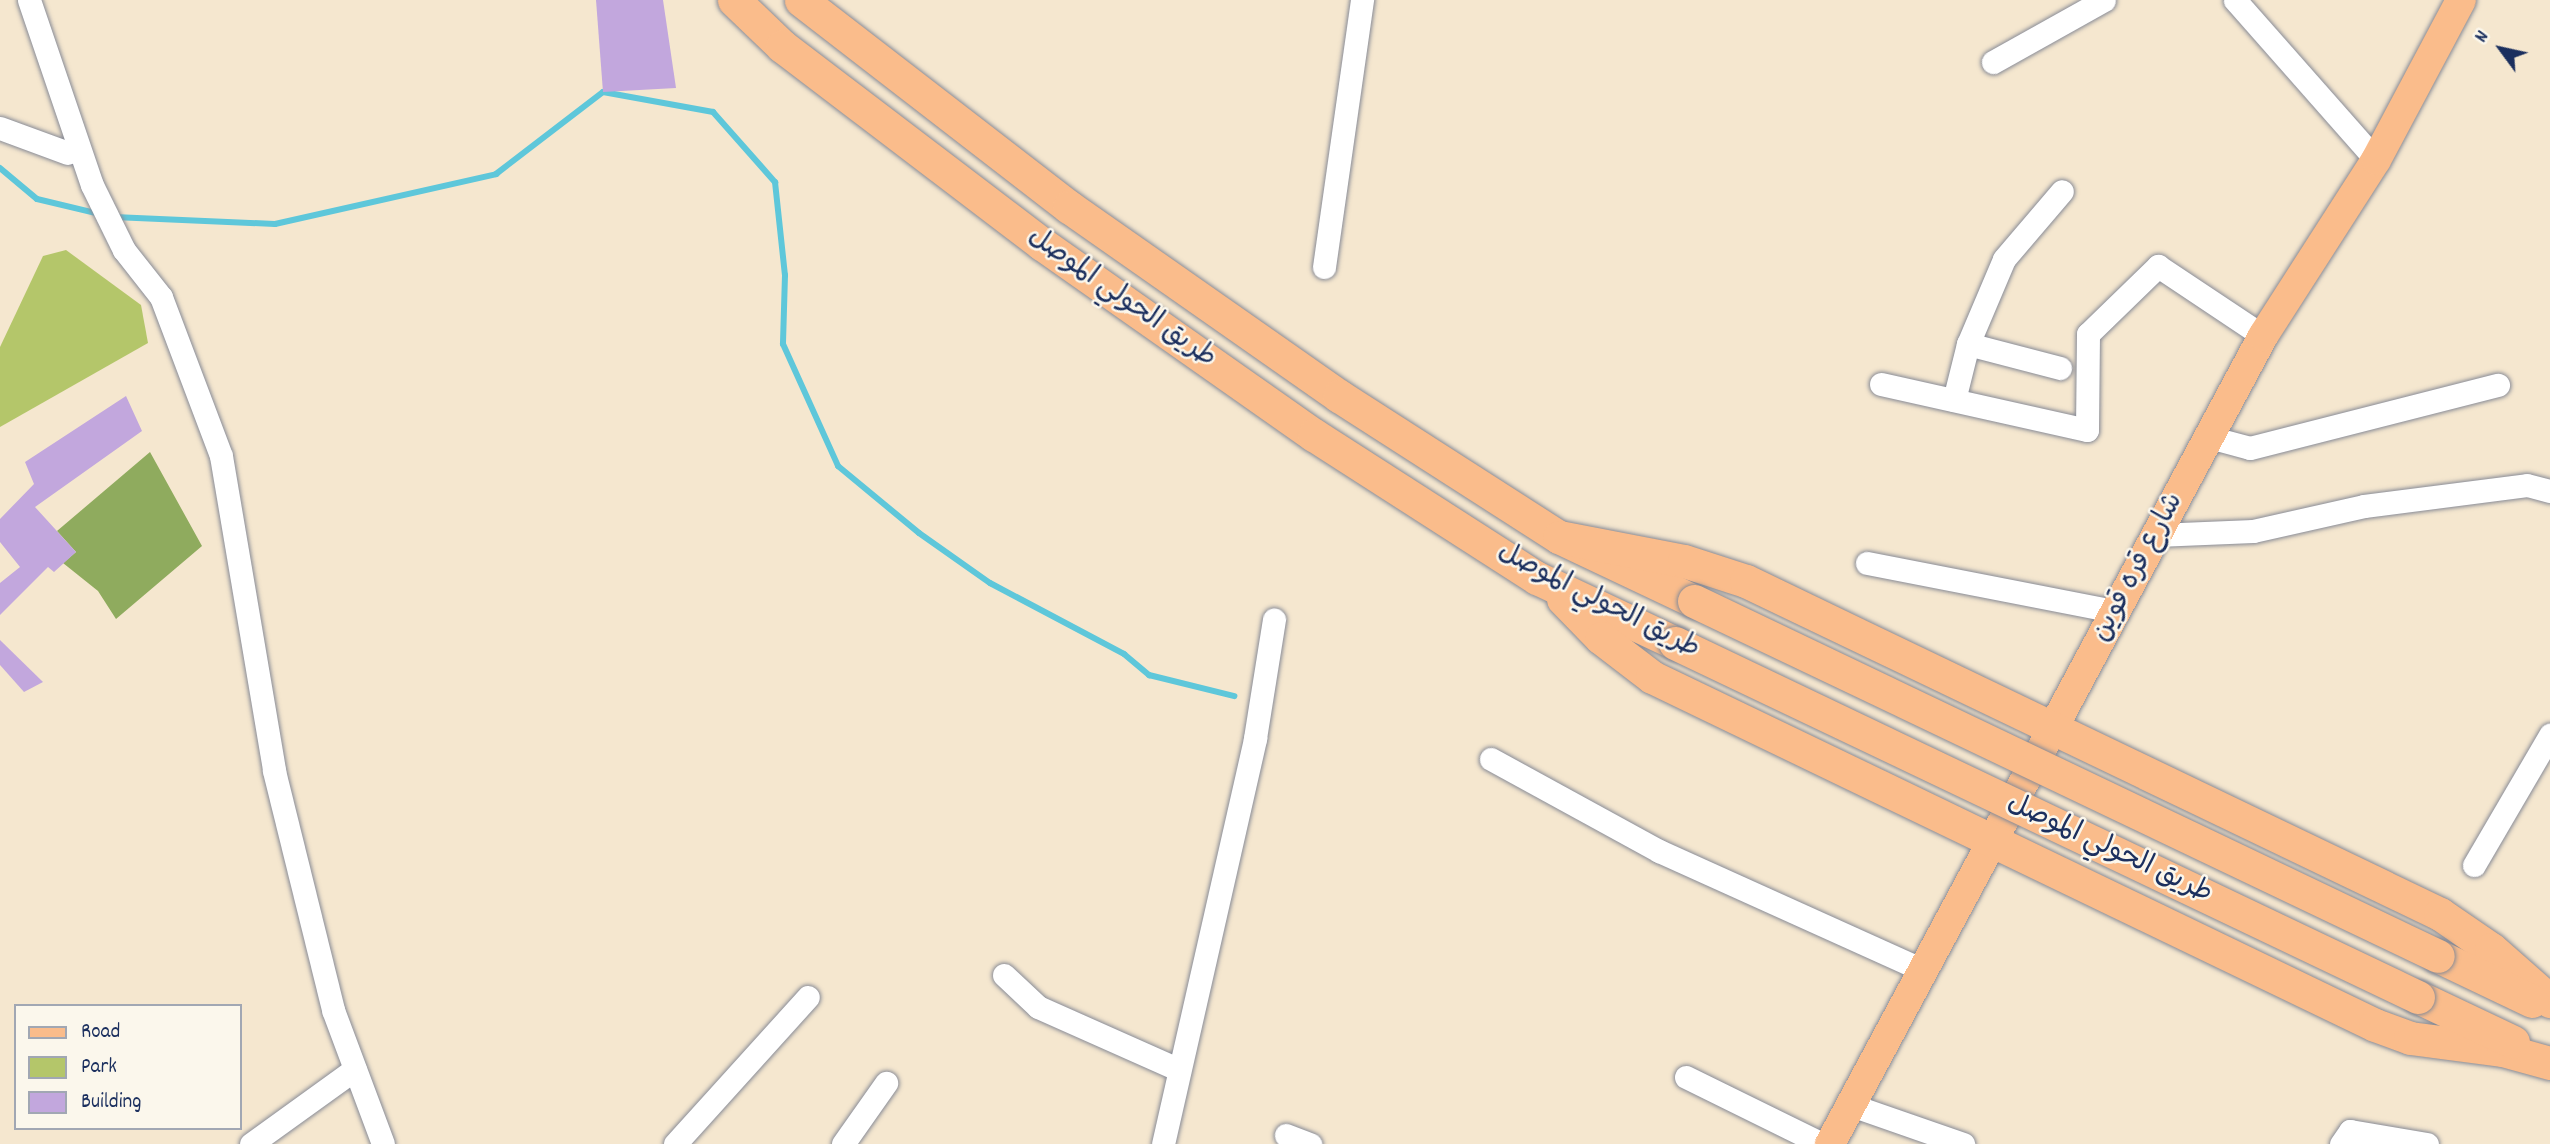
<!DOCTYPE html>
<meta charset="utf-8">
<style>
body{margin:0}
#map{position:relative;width:2550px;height:1144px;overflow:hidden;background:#f5e7cf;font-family:Dekko,"Playpen Sans Arabic",sans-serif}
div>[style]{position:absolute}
.green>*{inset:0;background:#b4c66a}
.forest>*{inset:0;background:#8fab5e}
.stream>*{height:6px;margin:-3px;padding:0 3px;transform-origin:3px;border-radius:3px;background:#5ec7da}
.building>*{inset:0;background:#c2a7dd}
.roads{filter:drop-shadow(0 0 2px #888b96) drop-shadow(0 0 2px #888b96)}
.minor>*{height:23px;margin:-11.5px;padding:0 11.5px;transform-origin:11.5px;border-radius:11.5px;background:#fff}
.major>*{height:30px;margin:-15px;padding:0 15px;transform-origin:15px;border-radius:15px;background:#fabc8b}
.highway>*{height:33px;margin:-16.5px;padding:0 16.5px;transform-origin:16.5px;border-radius:16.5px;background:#fabc8b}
.bridges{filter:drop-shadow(0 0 2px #888b96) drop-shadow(0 0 2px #888b96)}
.highway-bridge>*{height:33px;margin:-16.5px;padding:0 16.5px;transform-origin:16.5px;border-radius:16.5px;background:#fabc8b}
span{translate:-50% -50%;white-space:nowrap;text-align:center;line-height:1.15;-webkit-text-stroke:5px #fbf7ec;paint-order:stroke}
.street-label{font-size:28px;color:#1b2f5e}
.legend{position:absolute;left:14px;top:1004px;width:228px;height:126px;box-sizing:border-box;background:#fbf7ec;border:2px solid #a1a7b3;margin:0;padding:9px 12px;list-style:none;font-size:21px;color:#1b2f5e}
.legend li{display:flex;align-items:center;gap:14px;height:35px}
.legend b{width:35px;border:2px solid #a1a7b3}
.north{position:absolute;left:2466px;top:14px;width:70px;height:70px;-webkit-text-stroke:5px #fbf7ec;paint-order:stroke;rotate:303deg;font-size:19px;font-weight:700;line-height:28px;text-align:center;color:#1b2f5e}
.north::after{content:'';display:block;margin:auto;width:24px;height:32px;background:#1b2f5e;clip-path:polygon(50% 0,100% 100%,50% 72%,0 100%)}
</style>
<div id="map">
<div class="green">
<div style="clip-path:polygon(66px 250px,141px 305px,148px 343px,0 427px,0 347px,43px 256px)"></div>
</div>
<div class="forest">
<div style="clip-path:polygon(150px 452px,202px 546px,116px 619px,98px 591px,63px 563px,76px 552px,57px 531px)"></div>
</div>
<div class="stream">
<div style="left:0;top:168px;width:48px;rotate:40deg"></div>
<div style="left:37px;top:199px;width:65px;rotate:13.4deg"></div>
<div style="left:114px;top:217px;width:161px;rotate:2.5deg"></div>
<div style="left:275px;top:224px;width:227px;rotate:-12.7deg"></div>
<div style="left:496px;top:174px;width:135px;rotate:-37.5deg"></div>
<div style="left:603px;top:92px;width:112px;rotate:10.3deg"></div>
<div style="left:713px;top:112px;width:94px;rotate:48.5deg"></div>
<div style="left:775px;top:182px;width:94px;rotate:83.9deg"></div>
<div style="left:785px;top:275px;width:69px;rotate:91.7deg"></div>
<div style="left:783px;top:344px;width:134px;rotate:65.7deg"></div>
<div style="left:838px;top:466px;width:105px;rotate:39.6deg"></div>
<div style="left:919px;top:533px;width:87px;rotate:35.2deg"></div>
<div style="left:990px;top:583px;width:152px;rotate:27.9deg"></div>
<div style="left:1124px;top:654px;width:33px;rotate:40deg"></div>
<div style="left:1149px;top:675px;width:88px;rotate:13.9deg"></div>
</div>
<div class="building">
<div style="clip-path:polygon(596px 0,663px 0,676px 88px,603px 92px)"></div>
<div style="clip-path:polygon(126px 396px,142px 431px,35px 507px,76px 552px,54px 572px,48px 567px,0 615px,0 583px,20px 567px,0 542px,0 519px,34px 484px,25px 462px)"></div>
<div style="clip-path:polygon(0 640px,43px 682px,24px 692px,0 665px)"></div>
</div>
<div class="roads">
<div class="minor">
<div style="left:29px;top:0;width:195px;rotate:71.2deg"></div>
<div style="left:92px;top:185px;width:72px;rotate:63.8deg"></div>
<div style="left:124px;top:250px;width:60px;rotate:51.8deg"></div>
<div style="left:161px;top:297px;width:170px;rotate:69.3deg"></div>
<div style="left:221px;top:456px;width:319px;rotate:80.4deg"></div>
<div style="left:274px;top:771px;width:246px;rotate:76.1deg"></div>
<div style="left:333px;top:1010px;width:143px;rotate:69.5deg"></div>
<div style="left:2235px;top:0;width:213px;rotate:48.6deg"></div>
<div style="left:1993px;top:62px;width:127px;rotate:-29.2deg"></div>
<div style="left:0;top:128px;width:72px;rotate:20.2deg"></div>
<div style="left:1324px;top:267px;width:270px;rotate:-81.9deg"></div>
<div style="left:1968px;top:344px;width:92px;rotate:-67deg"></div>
<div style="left:2004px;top:259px;width:89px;rotate:-49.5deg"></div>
<div style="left:1881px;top:384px;width:211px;rotate:12.6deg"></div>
<div style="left:2087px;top:430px;width:96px;rotate:-89.4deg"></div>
<div style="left:2088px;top:334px;width:98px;rotate:-44.2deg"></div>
<div style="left:2158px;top:266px;width:126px;rotate:33.7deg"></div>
<div style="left:1954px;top:400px;width:58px;rotate:-76deg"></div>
<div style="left:1968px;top:344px;width:95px;rotate:14.6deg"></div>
<div style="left:2209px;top:437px;width:42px;rotate:15deg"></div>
<div style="left:2250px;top:448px;width:256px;rotate:-14.3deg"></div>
<div style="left:2156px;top:535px;width:97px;rotate:-2.4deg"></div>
<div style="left:2253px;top:531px;width:114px;rotate:-12.7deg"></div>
<div style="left:2364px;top:506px;width:164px;rotate:-7.3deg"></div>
<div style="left:2527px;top:485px;width:24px;rotate:15deg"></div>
<div style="left:1867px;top:563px;width:253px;rotate:11deg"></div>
<div style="left:1491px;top:759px;width:192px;rotate:28.7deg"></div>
<div style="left:1659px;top:851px;width:290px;rotate:24.3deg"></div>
<div style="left:2474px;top:865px;width:151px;rotate:-59.7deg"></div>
<div style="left:1004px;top:975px;width:47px;rotate:43.3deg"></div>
<div style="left:1038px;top:1007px;width:152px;rotate:24deg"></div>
<div style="left:1686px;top:1077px;width:152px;rotate:26.2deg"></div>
<div style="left:1851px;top:1105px;width:119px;rotate:19.2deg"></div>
<div style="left:1286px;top:1135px;width:26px;rotate:21deg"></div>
<div style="left:251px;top:1144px;width:128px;rotate:-35.8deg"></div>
<div style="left:675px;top:1144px;width:198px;rotate:-47.9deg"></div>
<div style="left:843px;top:1144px;width:75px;rotate:-54.8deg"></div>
<div style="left:1163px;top:1144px;width:416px;rotate:-77.2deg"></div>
<div style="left:1255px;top:738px;width:120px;rotate:-80.9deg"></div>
<div style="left:2341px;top:1144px;width:16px;rotate:-55deg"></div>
<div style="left:2350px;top:1131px;width:78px;rotate:9.6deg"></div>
</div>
<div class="major">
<div style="left:1830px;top:1144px;width:917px;rotate:-61.81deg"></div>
<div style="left:2263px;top:336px;width:209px;rotate:-57.3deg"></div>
<div style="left:2376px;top:160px;width:181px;rotate:-62deg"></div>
</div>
<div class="highway">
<div style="left:734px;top:0;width:66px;rotate:43.8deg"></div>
<div style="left:782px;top:46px;width:327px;rotate:37.3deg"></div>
<div style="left:1042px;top:244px;width:332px;rotate:35.1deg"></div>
<div style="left:1314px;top:435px;width:265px;rotate:32.7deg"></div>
<div style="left:1537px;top:578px;width:153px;rotate:25.2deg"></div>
<div style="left:801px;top:0;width:339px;rotate:37.7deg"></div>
<div style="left:1069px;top:207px;width:330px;rotate:35deg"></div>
<div style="left:1339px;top:396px;width:261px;rotate:32.7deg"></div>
<div style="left:1559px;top:537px;width:149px;rotate:25.4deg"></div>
<div style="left:1559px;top:537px;width:127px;rotate:10.9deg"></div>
<div style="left:1684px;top:561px;width:65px;rotate:17.9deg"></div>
<div style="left:1746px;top:581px;width:770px;rotate:25.63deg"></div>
<div style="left:2440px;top:914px;width:62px;rotate:34.5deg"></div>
<div style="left:2491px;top:949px;width:79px;rotate:41.4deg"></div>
<div style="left:1563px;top:599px;width:54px;rotate:45.7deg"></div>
<div style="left:1601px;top:638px;width:64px;rotate:37.4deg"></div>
<div style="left:1652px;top:677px;width:802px;rotate:25.7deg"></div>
<div style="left:2375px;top:1025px;width:37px;rotate:20deg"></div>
<div style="left:2410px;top:1038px;width:94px;rotate:7.4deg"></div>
<div style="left:2503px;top:1050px;width:49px;rotate:15.5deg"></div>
<div style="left:2438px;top:956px;width:104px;rotate:25.6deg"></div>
<div style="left:2418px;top:997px;width:105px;rotate:25.3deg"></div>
</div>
</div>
<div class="bridges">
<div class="highway-bridge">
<div style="left:1694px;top:601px;width:824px;rotate:25.51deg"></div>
<div style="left:1675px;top:643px;width:823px;rotate:25.48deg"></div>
</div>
</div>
<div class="street-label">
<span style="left:1121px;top:299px;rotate:35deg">طريق الحولي الموصل</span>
<span style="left:2139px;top:568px;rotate:-62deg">شارع قره قوين</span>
<span style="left:1598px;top:602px;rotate:27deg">طريق الحولي الموصل</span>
<span style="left:2109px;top:850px;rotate:25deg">طريق الحولي الموصل</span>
</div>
<ul class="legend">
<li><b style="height:9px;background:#fabc8b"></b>Road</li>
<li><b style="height:19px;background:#b4c66a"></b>Park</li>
<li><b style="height:19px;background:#c2a7dd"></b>Building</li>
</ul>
<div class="north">N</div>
</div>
